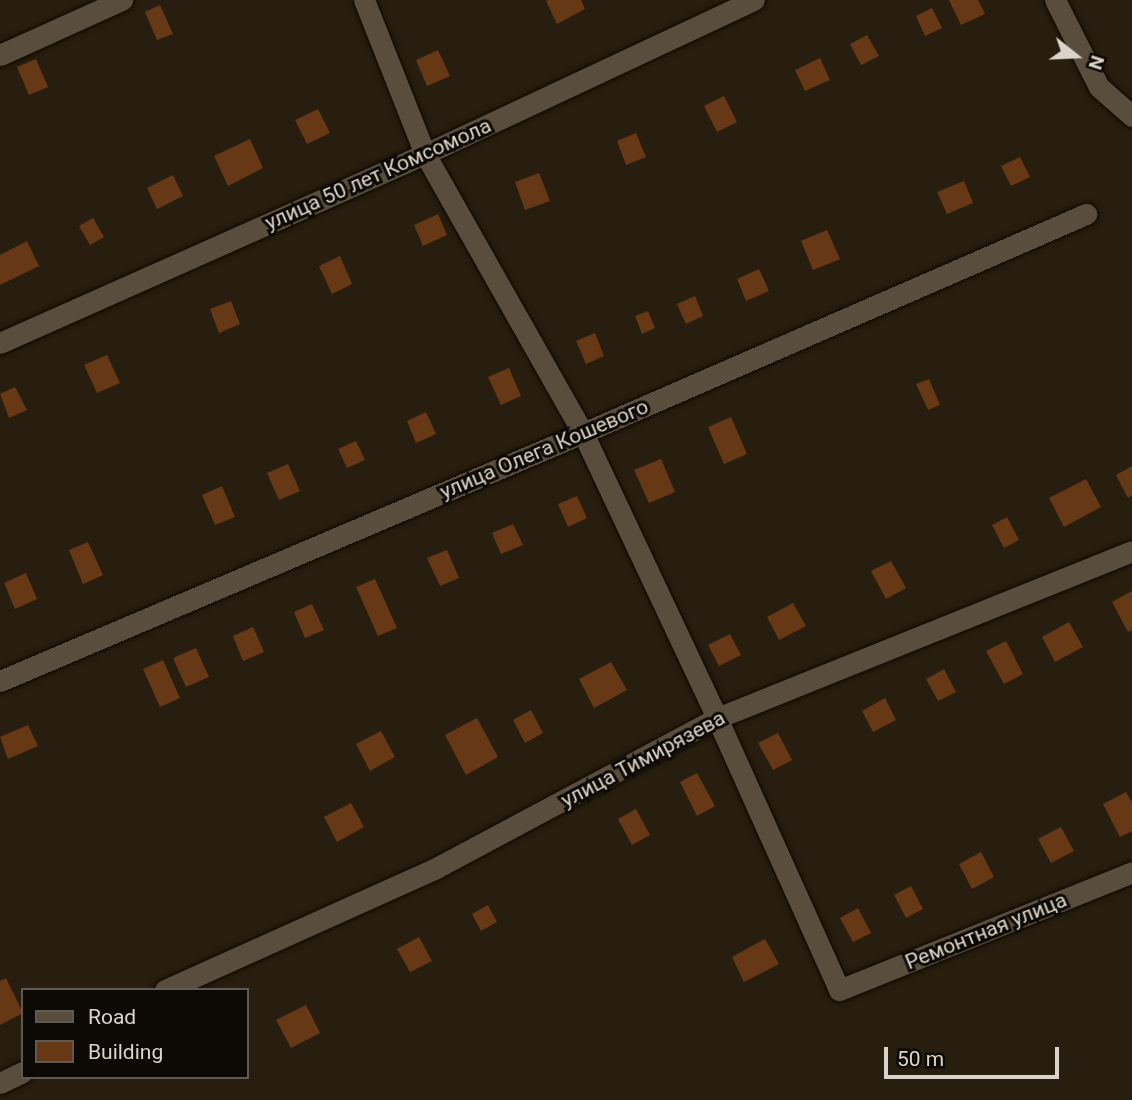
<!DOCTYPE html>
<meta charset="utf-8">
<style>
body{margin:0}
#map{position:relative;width:1132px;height:1100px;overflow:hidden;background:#281e0f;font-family:Roboto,sans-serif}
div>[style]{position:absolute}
.building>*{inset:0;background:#673815}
.roads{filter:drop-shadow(0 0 2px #100800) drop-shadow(0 0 2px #100800)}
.minor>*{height:21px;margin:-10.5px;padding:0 10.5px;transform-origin:10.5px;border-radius:10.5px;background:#594e3e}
span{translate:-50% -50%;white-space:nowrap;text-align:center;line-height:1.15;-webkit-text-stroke:6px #0d0904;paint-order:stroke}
.street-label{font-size:21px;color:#dbd4cb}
.legend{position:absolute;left:21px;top:988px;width:228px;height:91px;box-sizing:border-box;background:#0d0904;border:2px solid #5f5a54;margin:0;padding:9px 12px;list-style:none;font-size:21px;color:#dbd4cb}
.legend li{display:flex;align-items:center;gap:14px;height:35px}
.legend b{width:35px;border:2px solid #5f5a54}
.north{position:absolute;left:1041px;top:21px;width:70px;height:70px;-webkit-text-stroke:5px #0d0904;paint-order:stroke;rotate:108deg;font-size:19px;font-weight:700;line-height:28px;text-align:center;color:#dbd4cb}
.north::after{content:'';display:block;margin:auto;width:24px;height:32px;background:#dbd4cb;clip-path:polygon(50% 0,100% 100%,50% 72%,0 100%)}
.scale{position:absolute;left:884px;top:1047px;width:175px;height:32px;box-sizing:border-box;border:4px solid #dbd4cb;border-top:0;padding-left:9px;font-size:21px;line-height:24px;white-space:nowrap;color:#dbd4cb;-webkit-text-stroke:5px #0d0904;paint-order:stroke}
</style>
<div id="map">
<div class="building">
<div style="clip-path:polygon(549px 0,581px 0,585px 9px,557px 24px,546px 1px)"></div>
<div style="clip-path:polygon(949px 0,978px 0,985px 14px,961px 25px)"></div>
<div style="clip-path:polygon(160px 5px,173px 34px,157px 40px,145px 12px)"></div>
<div style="clip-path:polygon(932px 8px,942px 28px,925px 36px,916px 16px)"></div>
<div style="clip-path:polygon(867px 35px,879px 56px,861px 65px,850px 44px)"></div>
<div style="clip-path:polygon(438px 50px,450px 76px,427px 86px,416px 60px)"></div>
<div style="clip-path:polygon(820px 58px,830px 80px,805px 91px,795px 70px)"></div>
<div style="clip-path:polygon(36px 59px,48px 87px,29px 95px,17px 67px)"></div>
<div style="clip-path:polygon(724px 96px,737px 122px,717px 132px,704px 106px)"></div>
<div style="clip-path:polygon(318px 109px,330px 133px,307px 144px,295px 120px)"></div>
<div style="clip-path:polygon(636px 133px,646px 157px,626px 165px,617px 141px)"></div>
<div style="clip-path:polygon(250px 139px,263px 168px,228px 186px,214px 156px)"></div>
<div style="clip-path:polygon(1020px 157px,1030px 177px,1011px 186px,1001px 166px)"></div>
<div style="clip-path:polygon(539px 173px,550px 201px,525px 210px,515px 182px)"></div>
<div style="clip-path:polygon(173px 175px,183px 196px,157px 209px,147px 188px)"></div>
<div style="clip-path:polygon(964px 181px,973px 203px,947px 214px,937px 192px)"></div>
<div style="clip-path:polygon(438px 214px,447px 235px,423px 246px,414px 225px)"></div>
<div style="clip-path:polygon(93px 218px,104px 237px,90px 245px,79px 226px)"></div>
<div style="clip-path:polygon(827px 230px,840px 259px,813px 270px,801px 241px)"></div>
<div style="clip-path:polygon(27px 241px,39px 266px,0 285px,0 255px)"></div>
<div style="clip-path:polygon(340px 256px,352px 284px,332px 294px,319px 266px)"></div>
<div style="clip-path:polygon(759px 269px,769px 291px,746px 301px,737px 279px)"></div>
<div style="clip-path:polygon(695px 296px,703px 316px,686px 324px,677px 304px)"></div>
<div style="clip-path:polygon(231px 301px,240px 324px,219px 333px,210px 309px)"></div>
<div style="clip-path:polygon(648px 311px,655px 328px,642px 334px,635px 316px)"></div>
<div style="clip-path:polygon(595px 333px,604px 356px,586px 364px,576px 341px)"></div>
<div style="clip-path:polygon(107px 355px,120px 383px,97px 393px,84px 365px)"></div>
<div style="clip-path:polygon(509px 368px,521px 396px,501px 405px,488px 377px)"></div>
<div style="clip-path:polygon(929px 379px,940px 405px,928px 410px,916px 384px)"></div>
<div style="clip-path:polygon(15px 387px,27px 410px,9px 418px,0 394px)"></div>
<div style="clip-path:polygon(426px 412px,436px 434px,416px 443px,407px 421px)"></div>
<div style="clip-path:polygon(731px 417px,747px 454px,724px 464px,708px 427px)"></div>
<div style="clip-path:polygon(356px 441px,365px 460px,347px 468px,338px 449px)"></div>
<div style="clip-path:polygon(661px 459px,675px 492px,649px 503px,634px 470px)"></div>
<div style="clip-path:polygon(288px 464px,300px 491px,279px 500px,267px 473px)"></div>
<div style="clip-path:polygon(1132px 466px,1132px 495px,1128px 498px,1116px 475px)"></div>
<div style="clip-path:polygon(1086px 479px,1101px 507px,1064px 527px,1049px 498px)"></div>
<div style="clip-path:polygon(222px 486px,235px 517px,215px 525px,202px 495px)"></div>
<div style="clip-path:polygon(577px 496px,587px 518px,568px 527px,558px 504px)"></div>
<div style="clip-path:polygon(1007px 517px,1019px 540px,1004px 548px,992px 525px)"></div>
<div style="clip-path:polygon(513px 524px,523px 545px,501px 554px,492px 533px)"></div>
<div style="clip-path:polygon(88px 542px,103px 575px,83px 584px,69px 550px)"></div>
<div style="clip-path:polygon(447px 550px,459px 578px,440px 586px,427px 558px)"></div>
<div style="clip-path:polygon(891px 561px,906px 588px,886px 599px,871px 571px)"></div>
<div style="clip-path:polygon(26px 573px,37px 599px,15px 609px,4px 583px)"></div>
<div style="clip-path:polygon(375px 579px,397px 628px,378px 636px,356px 587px)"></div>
<div style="clip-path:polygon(1132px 591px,1132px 630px,1128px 632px,1112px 602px)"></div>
<div style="clip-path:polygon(793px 603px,806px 626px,779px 640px,767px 617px)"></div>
<div style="clip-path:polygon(312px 604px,324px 630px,305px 638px,294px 612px)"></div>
<div style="clip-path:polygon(1069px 622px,1083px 647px,1055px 662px,1042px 637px)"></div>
<div style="clip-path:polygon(253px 627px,264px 652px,243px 661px,233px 636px)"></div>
<div style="clip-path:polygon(730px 634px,741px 655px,719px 666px,708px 645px)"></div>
<div style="clip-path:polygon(1006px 641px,1023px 674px,1004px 684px,986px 651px)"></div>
<div style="clip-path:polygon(196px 648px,209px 677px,186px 687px,173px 658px)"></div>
<div style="clip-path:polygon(163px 660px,180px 698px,160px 707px,143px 669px)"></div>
<div style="clip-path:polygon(611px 662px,627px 690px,594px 708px,579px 679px)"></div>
<div style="clip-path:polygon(944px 669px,956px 692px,938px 701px,926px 679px)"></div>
<div style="clip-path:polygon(885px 698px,896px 720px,873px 732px,862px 711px)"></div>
<div style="clip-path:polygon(531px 710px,543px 733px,525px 743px,513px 720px)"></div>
<div style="clip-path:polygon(477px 718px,498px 757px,466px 775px,445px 735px)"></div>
<div style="clip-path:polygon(28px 725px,38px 746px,8px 759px,0 737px)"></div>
<div style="clip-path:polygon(381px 731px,395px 757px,370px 771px,356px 744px)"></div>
<div style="clip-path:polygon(778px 733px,792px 760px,773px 770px,758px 743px)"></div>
<div style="clip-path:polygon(697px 773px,715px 806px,697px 816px,680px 782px)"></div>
<div style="clip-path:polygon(1126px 792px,1132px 802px,1132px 831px,1120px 837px,1103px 804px)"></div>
<div style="clip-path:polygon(351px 803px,364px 827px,337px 842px,324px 817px)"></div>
<div style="clip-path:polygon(636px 809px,650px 835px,632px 845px,618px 819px)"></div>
<div style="clip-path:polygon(1061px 827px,1074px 851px,1051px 863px,1038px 839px)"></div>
<div style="clip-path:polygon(981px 852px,994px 877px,972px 889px,959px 864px)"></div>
<div style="clip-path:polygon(911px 886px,923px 909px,906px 918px,894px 895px)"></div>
<div style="clip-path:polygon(488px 905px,497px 922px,481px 931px,472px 914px)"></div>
<div style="clip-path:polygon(858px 908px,871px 933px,853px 942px,840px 918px)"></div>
<div style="clip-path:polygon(419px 937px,432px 961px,410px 972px,397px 949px)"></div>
<div style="clip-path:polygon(765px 939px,779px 964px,744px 982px,732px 957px)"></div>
<div style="clip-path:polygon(6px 978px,23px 1013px,0 1025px,0 981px)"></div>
<div style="clip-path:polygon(306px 1005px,320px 1033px,291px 1048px,276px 1020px)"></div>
</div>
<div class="roads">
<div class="minor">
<div style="left:364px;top:0;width:166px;rotate:68.4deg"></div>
<div style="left:425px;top:154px;width:321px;rotate:60.5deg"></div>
<div style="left:583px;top:433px;width:315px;rotate:64.8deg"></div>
<div style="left:717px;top:718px;width:298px;rotate:65.8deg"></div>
<div style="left:839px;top:990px;width:316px;rotate:-21.9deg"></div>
<div style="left:1055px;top:0;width:97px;rotate:63.2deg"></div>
<div style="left:1099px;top:87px;width:44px;rotate:41.3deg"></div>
<div style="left:0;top:55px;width:134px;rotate:-24.3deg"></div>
<div style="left:0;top:343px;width:465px;rotate:-24deg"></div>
<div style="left:425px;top:154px;width:363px;rotate:-25.1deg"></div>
<div style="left:0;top:681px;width:634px;rotate:-23.04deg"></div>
<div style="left:583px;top:433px;width:549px;rotate:-23.53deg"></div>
<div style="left:165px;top:990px;width:297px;rotate:-24.2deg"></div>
<div style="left:436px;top:868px;width:319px;rotate:-28.1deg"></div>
<div style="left:717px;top:718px;width:447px;rotate:-21.9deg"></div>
<div style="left:0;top:1083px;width:25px;rotate:-26deg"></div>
</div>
</div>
<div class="street-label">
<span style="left:378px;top:174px;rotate:-24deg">улица 50 лет Комсомола</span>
<span style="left:544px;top:449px;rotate:-23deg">улица Олега Кошевого</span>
<span style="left:643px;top:759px;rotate:-28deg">улица Тимирязева</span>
<span style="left:986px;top:931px;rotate:-22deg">Ремонтная улица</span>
</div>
<ul class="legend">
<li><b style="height:9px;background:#594e3e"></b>Road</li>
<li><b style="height:19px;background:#673815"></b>Building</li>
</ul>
<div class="north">N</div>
<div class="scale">50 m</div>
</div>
